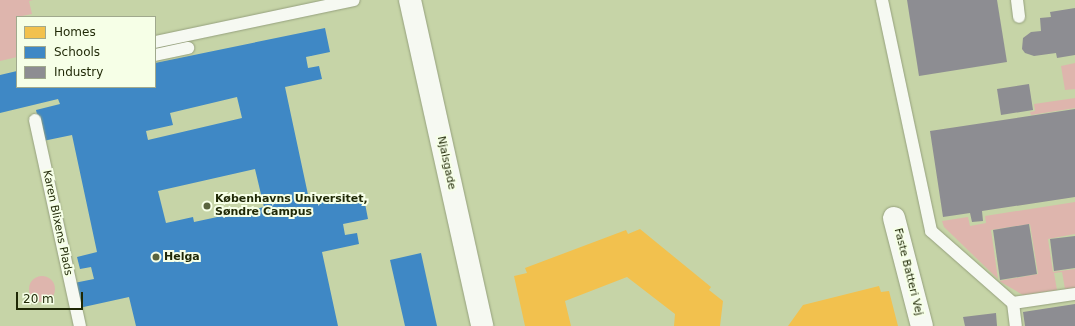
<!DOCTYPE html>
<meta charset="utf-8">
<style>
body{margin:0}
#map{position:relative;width:1075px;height:326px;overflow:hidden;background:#c6d4a7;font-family:"DejaVu Sans",sans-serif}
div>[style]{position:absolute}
.green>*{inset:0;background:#deb5ad}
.round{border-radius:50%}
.homes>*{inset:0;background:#f2c14e}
.schools>*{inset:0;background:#3f88c5}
.industry>*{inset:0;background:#8d8d92}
.roads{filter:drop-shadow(0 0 1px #95a07d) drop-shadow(0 0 1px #95a07d)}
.service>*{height:12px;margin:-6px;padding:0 6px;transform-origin:6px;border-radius:6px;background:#f6f9f2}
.minor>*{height:22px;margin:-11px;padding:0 11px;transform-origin:11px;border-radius:11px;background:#f6f9f2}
.tertiary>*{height:22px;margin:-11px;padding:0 11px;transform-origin:11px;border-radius:11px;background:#f6f9f2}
.dots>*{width:11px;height:11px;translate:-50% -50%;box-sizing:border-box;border:2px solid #f6ffe7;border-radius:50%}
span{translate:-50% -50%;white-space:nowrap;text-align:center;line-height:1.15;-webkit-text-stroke:4px #f6ffe7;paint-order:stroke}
.street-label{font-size:11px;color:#1f2806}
.poi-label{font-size:11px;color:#1f2806;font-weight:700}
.left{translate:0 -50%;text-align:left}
.legend{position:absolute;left:16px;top:16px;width:140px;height:72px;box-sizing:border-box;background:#f6ffe7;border:1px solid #a0a98d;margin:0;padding:5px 7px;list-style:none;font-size:12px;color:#1f2806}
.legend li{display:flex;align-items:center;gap:8px;height:20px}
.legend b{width:20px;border:1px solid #a0a98d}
.scale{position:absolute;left:16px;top:292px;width:67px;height:18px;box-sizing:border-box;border:2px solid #1f2806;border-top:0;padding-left:5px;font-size:12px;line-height:14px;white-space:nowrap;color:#1f2806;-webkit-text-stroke:3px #f6ffe7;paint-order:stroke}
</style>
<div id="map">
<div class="green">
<div style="clip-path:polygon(0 0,33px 0,29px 1px,32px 14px,17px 17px,17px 57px,0 61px)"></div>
<div style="clip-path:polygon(1075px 63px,1075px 89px,1065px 90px,1061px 66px)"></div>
<div style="clip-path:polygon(1075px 98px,1075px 108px,1031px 115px,1030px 112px,1035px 111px,1034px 104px)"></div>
<div style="clip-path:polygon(1075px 202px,1075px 234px,1048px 239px,1053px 272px,1075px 269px,1075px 288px,1065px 289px,1062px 272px,1054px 273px,1057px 290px,1023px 295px,999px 281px,1038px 274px,1030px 224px,991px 230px,998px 279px,944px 227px,942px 221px,968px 217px,970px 226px,986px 223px,985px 216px)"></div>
<div class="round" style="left:29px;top:276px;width:26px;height:26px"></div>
</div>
<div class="homes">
<div style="clip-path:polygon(640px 229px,711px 287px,709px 290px,723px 301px,720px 326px,674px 326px,675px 314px,627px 277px,565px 301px,571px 326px,525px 326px,514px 276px,527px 273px,525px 268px,626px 230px,628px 234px)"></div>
<div style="clip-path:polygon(879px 286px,881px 292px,889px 291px,898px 326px,788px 326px,803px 305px)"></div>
</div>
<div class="schools">
<div style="clip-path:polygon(evenodd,325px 28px,330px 52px,306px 57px,308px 68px,319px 66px,322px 79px,285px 87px,310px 204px,363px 193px,368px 219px,343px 224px,345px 235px,357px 233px,359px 244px,322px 252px,338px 326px,136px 326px,129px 297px,79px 308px,74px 283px,94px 279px,91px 267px,80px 269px,77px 257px,97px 252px,72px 135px,43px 141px,36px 110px,60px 104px,58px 99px,0 113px,0 75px,17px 71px,17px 87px,155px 87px,155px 63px,325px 28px,237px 97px,242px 118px,148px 140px,146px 131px,173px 125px,170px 113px,237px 97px,325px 28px,255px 169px,264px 207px,194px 222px,193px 217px,166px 223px,158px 191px,255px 169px)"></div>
<div style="clip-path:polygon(421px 253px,437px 326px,405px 326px,390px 260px)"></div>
</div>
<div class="industry">
<div style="clip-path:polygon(907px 0,997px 0,1007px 62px,919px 76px)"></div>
<div style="clip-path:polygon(1075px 8px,1075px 55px,1057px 58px,1056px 53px,1034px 56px,1025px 53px,1022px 49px,1023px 38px,1031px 32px,1041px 31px,1040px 18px,1051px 17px,1050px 12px)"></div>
<div style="clip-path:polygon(1029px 84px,1033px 110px,1001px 115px,997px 89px)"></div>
<div style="clip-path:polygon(1075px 109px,1075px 197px,982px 211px,983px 221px,972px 222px,970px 213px,943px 217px,930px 131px)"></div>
<div style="clip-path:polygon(1029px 224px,1037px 274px,1000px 280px,993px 230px)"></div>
<div style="clip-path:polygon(1075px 236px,1075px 268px,1054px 271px,1050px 239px)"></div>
<div style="clip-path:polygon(1075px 304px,1075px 326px,1025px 326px,1023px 312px)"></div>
<div style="clip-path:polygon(996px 313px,997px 326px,965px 326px,963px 317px)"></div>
</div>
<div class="roads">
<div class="service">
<div style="left:882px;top:0;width:236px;rotate:78deg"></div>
<div style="left:931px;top:231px;width:109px;rotate:41.3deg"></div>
<div style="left:1013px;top:303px;width:23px;rotate:83deg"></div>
<div style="left:1017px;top:0;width:17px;rotate:83deg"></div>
<div style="left:155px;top:42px;width:203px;rotate:-11.9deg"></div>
<div style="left:155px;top:55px;width:34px;rotate:-12deg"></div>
<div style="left:35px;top:120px;width:211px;rotate:77.7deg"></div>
<div style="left:1013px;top:303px;width:63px;rotate:-8.3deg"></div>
</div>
<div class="minor">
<div style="left:894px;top:218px;width:112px;rotate:75.5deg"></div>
</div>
<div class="tertiary">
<div style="left:410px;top:0;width:334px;rotate:77.5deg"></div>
</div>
</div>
<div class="dots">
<div style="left:207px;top:206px;background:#59643e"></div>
<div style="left:156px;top:257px;background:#59643e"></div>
</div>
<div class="street-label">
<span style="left:446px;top:163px;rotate:78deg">Njalsgade</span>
<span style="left:57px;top:223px;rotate:78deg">Karen Blixens Plads</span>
<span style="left:908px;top:272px;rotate:76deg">Faste Batteri Vej</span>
</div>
<div class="poi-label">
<span class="left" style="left:215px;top:206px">Københavns Universitet,<br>Søndre Campus</span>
<span class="left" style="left:164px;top:257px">Helga</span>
</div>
<ul class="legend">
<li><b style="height:11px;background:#f2c14e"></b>Homes</li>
<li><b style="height:11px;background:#3f88c5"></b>Schools</li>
<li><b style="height:11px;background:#8d8d92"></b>Industry</li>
</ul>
<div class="scale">20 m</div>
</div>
